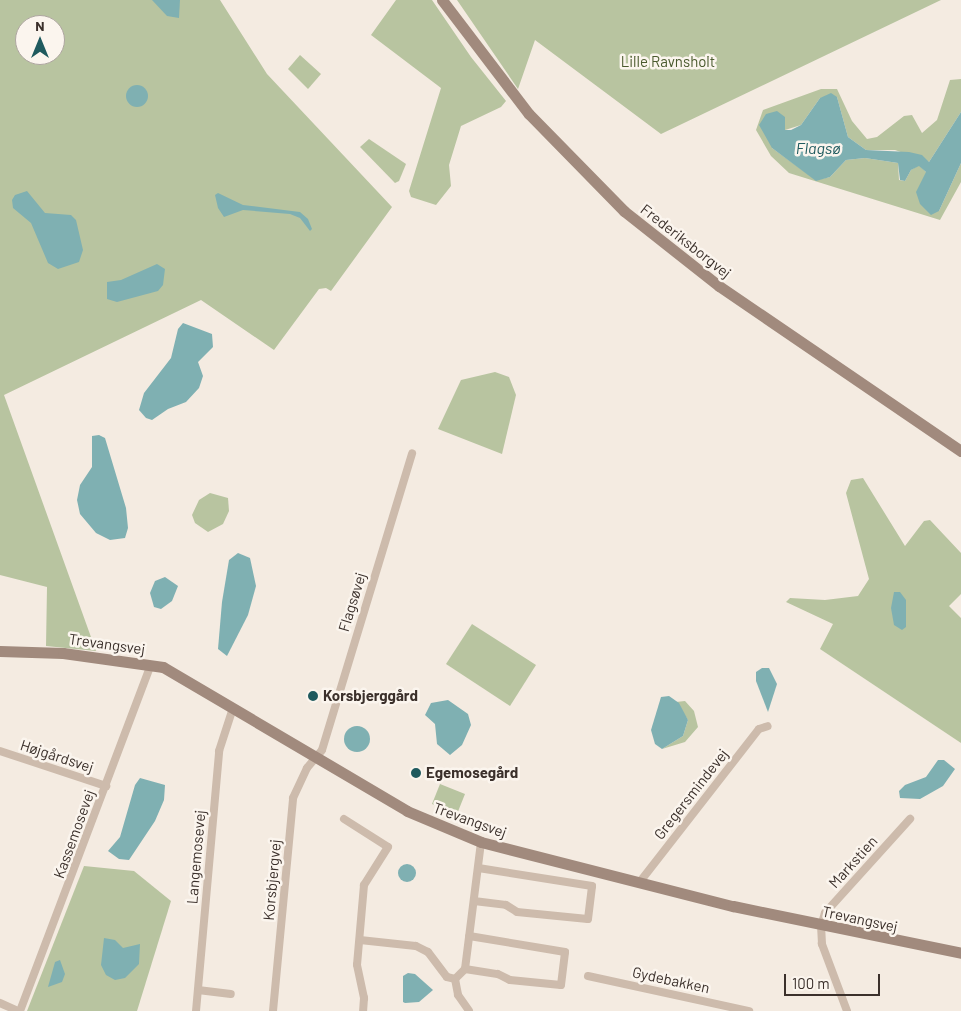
<!DOCTYPE html>
<meta charset="utf-8">
<style>
body{margin:0}
#map{position:relative;width:961px;height:1011px;overflow:hidden;background:#f4ebe1;font-family:Barlow,sans-serif}
div>[style]{position:absolute}
.green>*{inset:0;background:#b8c4a0}
.water>*{inset:0;background:#7fb0b2}
.round{border-radius:50%}
.street>*{height:8px;margin:-4px;padding:0 4px;transform-origin:4px;border-radius:4px;background:#cdbbac}
.secondary>*{height:11px;margin:-5.5px;padding:0 5.5px;transform-origin:5.5px;border-radius:5.5px;background:#a18a7d}
.dots>*{width:14px;height:14px;translate:-50% -50%;box-sizing:border-box;border:2px solid #fbf5ee;border-radius:50%}
span{translate:-50% -50%;white-space:nowrap;text-align:center;line-height:1.15;-webkit-text-stroke:5px #fbf5ee;paint-order:stroke}
.park-label{font-size:15px;color:#4a5a2e}
.street-label{font-size:15px;color:#3b302b}
.poi-label{font-size:15px;color:#3b302b;font-weight:700}
.left{translate:0 -50%;text-align:left}
.water-label{font-size:16px;color:#1f5a5e;font-style:italic}
.north{position:absolute;left:15px;top:15px;width:50px;height:50px;box-sizing:border-box;background:#fbf5ee;border:1px solid #aea6a0;border-radius:50%;rotate:0deg;font-size:14px;font-weight:700;line-height:20px;text-align:center;color:#3b302b}
.north::after{content:'';display:block;margin:auto;width:18px;height:22px;background:#1f5a5e;clip-path:polygon(50% 0,100% 100%,50% 72%,0 100%)}
.scale{position:absolute;left:784px;top:974px;width:96px;height:22px;box-sizing:border-box;border:2px solid #3b302b;border-top:0;padding-left:6px;font-size:15px;line-height:18px;white-space:nowrap;color:#3b302b;-webkit-text-stroke:4px #fbf5ee;paint-order:stroke}
</style>
<div id="map">
<div class="green">
<div style="clip-path:polygon(evenodd,0 0,220px 0,267px 74px,392px 207px,331px 291px,326px 288px,319px 289px,274px 350px,201px 300px,4px 395px,96px 651px,46px 646px,47px 587px,0 575px,0 0,25px 25px,55px 25px,55px 55px,25px 55px,25px 25px)"></div>
<div style="clip-path:polygon(396px 0,432px 0,471px 57px,506px 101px,501px 107px,461px 126px,449px 165px,451px 186px,436px 205px,411px 197px,409px 191px,441px 88px,371px 35px)"></div>
<div style="clip-path:polygon(457px 0,941px 0,661px 134px,535px 40px,518px 89px)"></div>
<div style="clip-path:polygon(300px 55px,321px 74px,308px 89px,288px 69px)"></div>
<div style="clip-path:polygon(961px 79px,961px 112px,929px 162px,895px 150px,866px 150px,848px 137px,837px 97px,820px 98px,801px 125px,785px 130px,772px 148px,816px 180px,830px 177px,846px 160px,865px 158px,898px 163px,899px 180px,905px 181px,911px 170px,919px 165px,926px 172px,939px 211px,961px 163px,961px 182px,940px 220px,789px 173px,771px 156px,756px 130px,763px 110px,821px 89px,837px 89px,852px 121px,867px 139px,877px 137px,904px 116px,912px 115px,922px 133px,937px 120px,950px 80px)"></div>
<div style="clip-path:polygon(369px 139px,406px 164px,399px 181px,395px 183px,360px 147px)"></div>
<div style="clip-path:polygon(495px 372px,509px 377px,516px 395px,502px 454px,438px 429px,461px 380px)"></div>
<div style="clip-path:polygon(863px 478px,905px 546px,924px 521px,930px 520px,961px 553px,961px 594px,949px 606px,961px 618px,961px 743px,820px 649px,833px 624px,786px 602px,790px 598px,825px 600px,858px 596px,869px 579px,846px 493px,851px 480px)"></div>
<div style="clip-path:polygon(210px 493px,228px 498px,229px 511px,223px 524px,208px 532px,195px 523px,192px 515px,199px 500px)"></div>
<div style="clip-path:polygon(472px 624px,536px 665px,510px 706px,446px 664px)"></div>
<div style="clip-path:polygon(685px 701px,694px 711px,698px 727px,685px 742px,662px 749px,683px 736px,688px 720px,676px 702px)"></div>
<div style="clip-path:polygon(440px 784px,465px 794px,457px 814px,432px 804px)"></div>
<div style="clip-path:polygon(84px 866px,134px 871px,171px 901px,137px 1011px,27px 1011px)"></div>
</div>
<div class="water">
<div style="clip-path:polygon(152px 0,180px 0,179px 18px,167px 16px)"></div>
<div class="round" style="left:126px;top:85px;width:22px;height:22px"></div>
<div style="clip-path:polygon(831px 93px,837px 97px,848px 137px,866px 150px,909px 152px,922px 155px,929px 162px,961px 112px,961px 163px,939px 211px,931px 215px,920px 204px,916px 192px,926px 172px,919px 166px,911px 170px,905px 181px,900px 180px,898px 163px,865px 158px,846px 160px,830px 177px,816px 181px,772px 148px,759px 125px,766px 114px,777px 111px,785px 117px,785px 130px,791px 130px,801px 125px,820px 98px)"></div>
<div style="clip-path:polygon(27px 191px,45px 213px,71px 215px,76px 220px,83px 250px,79px 262px,58px 269px,48px 263px,31px 223px,13px 208px,12px 200px,15px 195px)"></div>
<div style="clip-path:polygon(218px 193px,243px 205px,300px 212px,308px 219px,312px 229px,310px 231px,300px 218px,290px 214px,243px 210px,224px 217px,218px 208px,215px 195px)"></div>
<div style="clip-path:polygon(157px 264px,165px 269px,163px 285px,158px 291px,117px 302px,107px 299px,107px 282px,121px 280px)"></div>
<div style="clip-path:polygon(183px 323px,212px 334px,213px 347px,198px 362px,203px 376px,199px 388px,186px 402px,168px 409px,152px 420px,146px 418px,139px 410px,144px 393px,171px 358px,178px 329px)"></div>
<div style="clip-path:polygon(99px 435px,105px 438px,126px 508px,128px 528px,125px 538px,110px 540px,96px 533px,80px 514px,77px 500px,80px 485px,92px 467px,92px 436px)"></div>
<div style="clip-path:polygon(238px 553px,250px 558px,256px 586px,248px 615px,227px 656px,218px 649px,222px 602px,229px 560px)"></div>
<div style="clip-path:polygon(165px 577px,178px 586px,172px 601px,161px 609px,154px 607px,150px 593px,155px 581px)"></div>
<div style="clip-path:polygon(894px 592px,900px 592px,906px 600px,906px 627px,902px 630px,894px 625px,891px 608px)"></div>
<div style="clip-path:polygon(762px 668px,769px 668px,777px 684px,768px 712px,756px 681px,756px 672px)"></div>
<div style="clip-path:polygon(669px 696px,679px 703px,688px 720px,683px 736px,662px 749px,655px 744px,651px 730px,661px 697px)"></div>
<div style="clip-path:polygon(448px 700px,468px 714px,471px 725px,462px 745px,450px 755px,437px 744px,435px 724px,425px 715px,431px 703px)"></div>
<div class="round" style="left:344px;top:726px;width:26px;height:26px"></div>
<div style="clip-path:polygon(938px 760px,944px 760px,955px 769px,943px 786px,920px 799px,900px 798px,899px 791px,905px 785px,926px 777px)"></div>
<div style="clip-path:polygon(140px 778px,165px 785px,164px 800px,155px 821px,129px 860px,119px 859px,108px 851px,120px 837px,135px 785px)"></div>
<div class="round" style="left:398px;top:864px;width:18px;height:18px"></div>
<div style="clip-path:polygon(104px 938px,115px 940px,123px 948px,140px 944px,139px 964px,125px 978px,115px 980px,106px 975px,101px 965px)"></div>
<div style="clip-path:polygon(60px 960px,65px 974px,62px 982px,48px 987px,55px 962px)"></div>
<div style="clip-path:polygon(408px 973px,415px 974px,433px 990px,419px 1002px,405px 1003px,403px 1002px,403px 976px)"></div>
</div>
<div class="street">
<div style="left:0;top:751px;width:112px;rotate:18.3deg"></div>
<div style="left:344px;top:819px;width:52px;rotate:32.5deg"></div>
<div style="left:388px;top:847px;width:45px;rotate:122.3deg"></div>
<div style="left:364px;top:885px;width:80px;rotate:95deg"></div>
<div style="left:357px;top:965px;width:34px;rotate:78deg"></div>
<div style="left:364px;top:998px;width:13px;rotate:94deg"></div>
<div style="left:639px;top:883px;width:195px;rotate:-52.1deg"></div>
<div style="left:759px;top:729px;width:9px;rotate:-18deg"></div>
<div style="left:474px;top:901px;width:32px;rotate:7deg"></div>
<div style="left:506px;top:905px;width:13px;rotate:32deg"></div>
<div style="left:517px;top:912px;width:71px;rotate:5.6deg"></div>
<div style="left:588px;top:919px;width:33px;rotate:-83deg"></div>
<div style="left:592px;top:886px;width:115px;rotate:-171deg"></div>
<div style="left:360px;top:940px;width:56px;rotate:6.1deg"></div>
<div style="left:416px;top:946px;width:13px;rotate:27deg"></div>
<div style="left:428px;top:952px;width:31px;rotate:53deg"></div>
<div style="left:447px;top:977px;width:8px;rotate:14deg"></div>
<div style="left:465px;top:969px;width:33px;rotate:9deg"></div>
<div style="left:498px;top:974px;width:13px;rotate:27deg"></div>
<div style="left:510px;top:980px;width:51px;rotate:5.6deg"></div>
<div style="left:561px;top:985px;width:33px;rotate:-83deg"></div>
<div style="left:565px;top:952px;width:97px;rotate:-170.5deg"></div>
<div style="left:588px;top:976px;width:165px;rotate:12.3deg"></div>
<div style="left:455px;top:979px;width:14px;rotate:-45deg"></div>
<div style="left:465px;top:969px;width:128px;rotate:-82.8deg"></div>
<div style="left:455px;top:979px;width:16px;rotate:79deg"></div>
<div style="left:458px;top:995px;width:19px;rotate:55deg"></div>
<div style="left:198px;top:990px;width:33px;rotate:7deg"></div>
<div style="left:0;top:1003px;width:20px;rotate:24deg"></div>
<div style="left:20px;top:1011px;width:370px;rotate:-69.3deg"></div>
<div style="left:196px;top:1011px;width:261px;rotate:-84.9deg"></div>
<div style="left:219px;top:751px;width:45px;rotate:-72deg"></div>
<div style="left:273px;top:1011px;width:214px;rotate:-84.6deg"></div>
<div style="left:293px;top:798px;width:33px;rotate:-65deg"></div>
<div style="left:307px;top:768px;width:23px;rotate:-50deg"></div>
<div style="left:322px;top:750px;width:310px;rotate:-73.1deg"></div>
<div style="left:847px;top:1011px;width:72px;rotate:-110.5deg"></div>
<div style="left:822px;top:944px;width:18px;rotate:-93deg"></div>
<div style="left:821px;top:926px;width:14px;rotate:-73deg"></div>
<div style="left:825px;top:913px;width:127px;rotate:-47.9deg"></div>
</div>
<div class="secondary">
<div style="left:442px;top:0;width:143px;rotate:52.7deg"></div>
<div style="left:529px;top:114px;width:136px;rotate:45.6deg"></div>
<div style="left:624px;top:211px;width:121px;rotate:38.3deg"></div>
<div style="left:719px;top:286px;width:293px;rotate:34.3deg"></div>
<div style="left:0;top:651px;width:63px;rotate:1.8deg"></div>
<div style="left:63px;top:653px;width:101px;rotate:8deg"></div>
<div style="left:163px;top:667px;width:283px;rotate:30.5deg"></div>
<div style="left:407px;top:811px;width:80px;rotate:22.7deg"></div>
<div style="left:481px;top:842px;width:260px;rotate:14.3deg"></div>
<div style="left:733px;top:906px;width:233px;rotate:11.6deg"></div>
</div>
<div class="dots">
<div style="left:313px;top:696px;background:#1f5a5e"></div>
<div style="left:416px;top:773px;background:#1f5a5e"></div>
</div>
<div class="park-label">
<span style="left:668px;top:62px">Lille Ravnsholt</span>
</div>
<div class="street-label">
<span style="left:686px;top:241px;rotate:38deg">Frederiksborgvej</span>
<span style="left:352px;top:602px;rotate:-73deg">Flagsøvej</span>
<span style="left:107px;top:644px;rotate:8deg">Trevangsvej</span>
<span style="left:57px;top:756px;rotate:18deg">Højgårdsvej</span>
<span style="left:691px;top:794px;rotate:-52deg">Gregersmindevej</span>
<span style="left:470px;top:820px;rotate:20deg">Trevangsvej</span>
<span style="left:74px;top:834px;rotate:-70deg">Kassemosevej</span>
<span style="left:196px;top:857px;rotate:-85deg">Langemosevej</span>
<span style="left:853px;top:862px;rotate:-48deg">Markstien</span>
<span style="left:272px;top:880px;rotate:-85deg">Korsbjergvej</span>
<span style="left:860px;top:919px;rotate:12deg">Trevangsvej</span>
<span style="left:671px;top:980px;rotate:12deg">Gydebakken</span>
</div>
<div class="poi-label">
<span class="left" style="left:323px;top:696px">Korsbjerggård</span>
<span class="left" style="left:426px;top:773px">Egemosegård</span>
</div>
<div class="water-label">
<span style="left:818px;top:148px">Flagsø</span>
</div>
<div class="north">N</div>
<div class="scale">100 m</div>
</div>
